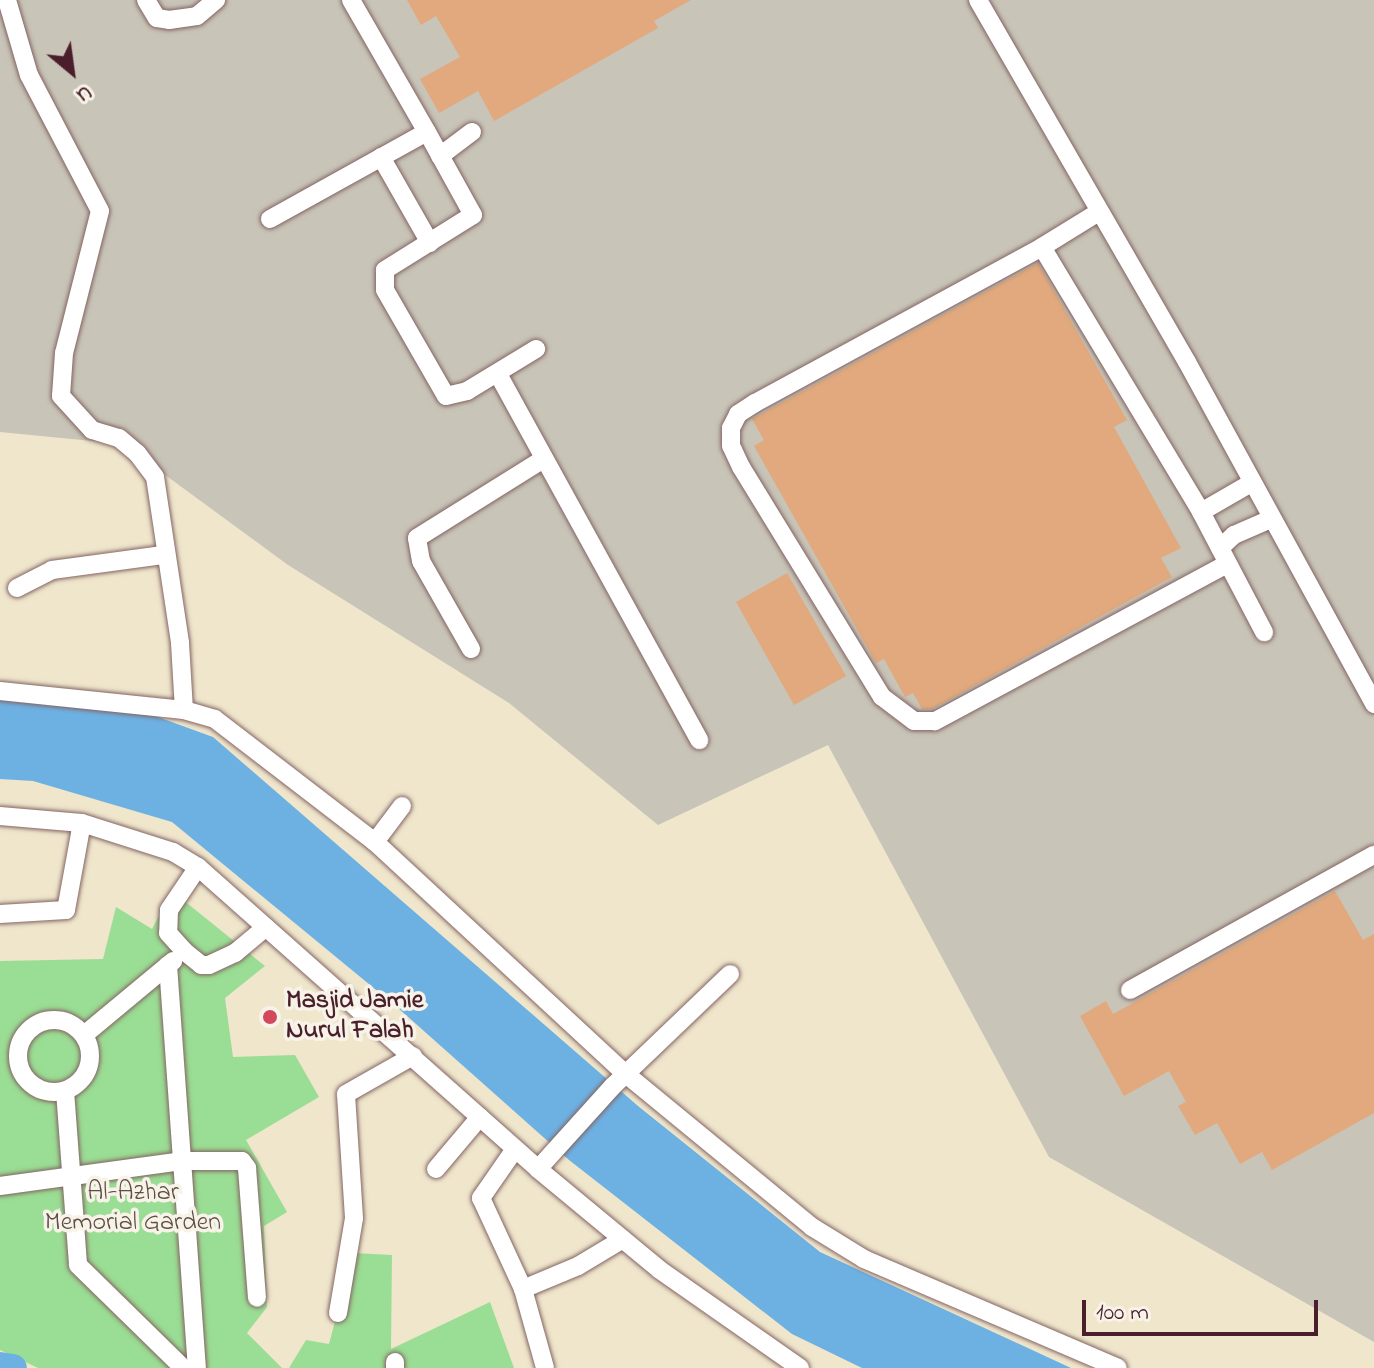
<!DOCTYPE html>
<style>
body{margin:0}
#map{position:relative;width:1374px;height:1368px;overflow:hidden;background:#efe6cc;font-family:"Indie Flower",sans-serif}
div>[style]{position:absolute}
.industrial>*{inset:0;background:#c8c4b8}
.green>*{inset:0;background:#9add94}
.water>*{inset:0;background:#6db1e3}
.river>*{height:28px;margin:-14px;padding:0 14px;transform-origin:14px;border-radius:14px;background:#6db1e3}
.building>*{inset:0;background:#e1a97d}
.roads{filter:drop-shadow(0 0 2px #846563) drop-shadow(0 0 2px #846563)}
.minor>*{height:18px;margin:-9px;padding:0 9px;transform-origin:9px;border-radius:9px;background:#fff}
.minor>.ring{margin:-9px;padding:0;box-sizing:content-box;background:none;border:18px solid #fff;border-radius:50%}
.dots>*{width:22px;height:22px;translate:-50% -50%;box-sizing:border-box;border:4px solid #f7f3e8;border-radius:50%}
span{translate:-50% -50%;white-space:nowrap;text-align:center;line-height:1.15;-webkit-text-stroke:7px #f7f3e8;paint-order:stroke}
.poi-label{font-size:26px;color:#4a1f2b;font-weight:700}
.left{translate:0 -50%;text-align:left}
.park-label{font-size:26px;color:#5e4e45}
.north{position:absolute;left:32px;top:32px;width:80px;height:80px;-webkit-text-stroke:6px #f7f3e8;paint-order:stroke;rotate:151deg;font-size:22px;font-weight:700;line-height:32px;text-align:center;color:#4a1f2b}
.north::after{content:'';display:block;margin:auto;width:28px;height:36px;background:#4a1f2b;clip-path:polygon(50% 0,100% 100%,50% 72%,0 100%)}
.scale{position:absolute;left:1082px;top:1300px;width:236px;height:36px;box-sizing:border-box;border:4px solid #4a1f2b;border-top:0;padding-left:10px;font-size:24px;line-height:28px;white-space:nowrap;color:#4a1f2b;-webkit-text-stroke:6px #f7f3e8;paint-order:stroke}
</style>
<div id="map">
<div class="industrial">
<div style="clip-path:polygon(0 0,1374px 0,1374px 1342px,1049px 1157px,828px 745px,658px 825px,509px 703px,288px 565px,123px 444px,0 432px)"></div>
</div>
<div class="green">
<div style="clip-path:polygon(172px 891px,265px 966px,225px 998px,233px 1057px,295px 1055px,319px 1097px,246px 1140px,287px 1212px,264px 1226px,267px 1307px,247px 1333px,282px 1368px,38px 1368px,0 1350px,0 961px,103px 959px,116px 907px,152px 929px)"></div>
<div style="clip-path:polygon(353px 1253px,392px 1255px,391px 1349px,490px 1302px,514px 1368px,289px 1368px,306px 1340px,329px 1344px)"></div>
</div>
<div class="water">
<div style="clip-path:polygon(0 698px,147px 713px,213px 737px,638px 1106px,820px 1252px,1071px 1368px,862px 1368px,792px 1334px,569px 1160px,398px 1008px,172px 822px,33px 781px,0 779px)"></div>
</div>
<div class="river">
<div style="left:0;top:1366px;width:13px;rotate:9deg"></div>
</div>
<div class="building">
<div style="clip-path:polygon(407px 0,691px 0,654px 21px,658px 28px,494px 121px,478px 91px,439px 113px,420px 79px,460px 57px,436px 16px,421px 25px)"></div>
<div style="clip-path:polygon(1038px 263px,1127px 420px,1114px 427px,1181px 548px,1161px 558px,1172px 577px,932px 709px,922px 709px,913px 693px,905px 697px,884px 659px,876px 663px,754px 446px,764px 440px,752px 419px)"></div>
<div style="clip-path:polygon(787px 573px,846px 676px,794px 705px,736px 602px)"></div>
<div style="clip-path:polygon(1335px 891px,1363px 940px,1374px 934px,1374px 1113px,1272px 1170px,1262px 1152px,1240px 1164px,1217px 1123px,1195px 1135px,1178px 1106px,1186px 1102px,1169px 1071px,1124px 1096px,1080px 1016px,1106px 1001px,1113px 1014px)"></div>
</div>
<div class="roads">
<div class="minor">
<div style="left:7px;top:0;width:78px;rotate:73.7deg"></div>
<div style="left:29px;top:75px;width:153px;rotate:62.4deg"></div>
<div style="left:100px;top:211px;width:146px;rotate:104.2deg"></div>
<div style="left:64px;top:353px;width:43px;rotate:94deg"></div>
<div style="left:61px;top:396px;width:46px;rotate:47.6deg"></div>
<div style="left:92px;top:430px;width:28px;rotate:17deg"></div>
<div style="left:119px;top:438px;width:23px;rotate:40deg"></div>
<div style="left:137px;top:453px;width:30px;rotate:53deg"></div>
<div style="left:155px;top:477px;width:168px;rotate:81.4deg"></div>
<div style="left:180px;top:643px;width:67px;rotate:86.6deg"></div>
<div style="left:146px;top:0;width:21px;rotate:59deg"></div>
<div style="left:157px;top:18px;width:12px;rotate:9deg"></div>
<div style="left:169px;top:20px;width:28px;rotate:-8deg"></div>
<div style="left:197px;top:16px;width:25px;rotate:-40deg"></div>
<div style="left:351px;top:0;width:152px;rotate:60.1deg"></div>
<div style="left:978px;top:0;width:418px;rotate:60deg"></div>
<div style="left:1187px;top:362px;width:390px;rotate:61.3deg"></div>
<div style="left:440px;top:156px;width:40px;rotate:-37deg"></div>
<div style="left:381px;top:157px;width:99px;rotate:60.3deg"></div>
<div style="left:270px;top:219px;width:179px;rotate:-29deg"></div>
<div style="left:427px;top:132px;width:95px;rotate:61deg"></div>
<div style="left:473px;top:215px;width:104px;rotate:148deg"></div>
<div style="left:385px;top:270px;width:20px;rotate:90deg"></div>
<div style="left:385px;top:290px;width:122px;rotate:60.1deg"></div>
<div style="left:446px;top:396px;width:22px;rotate:-13deg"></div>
<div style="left:467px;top:391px;width:81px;rotate:-31.3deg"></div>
<div style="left:1042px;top:247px;width:65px;rotate:-31.7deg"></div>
<div style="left:498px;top:374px;width:418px;rotate:61.2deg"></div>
<div style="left:1201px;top:512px;width:58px;rotate:-30.1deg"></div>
<div style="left:1220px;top:548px;width:19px;rotate:-43deg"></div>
<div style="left:1234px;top:535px;width:40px;rotate:-23.4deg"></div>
<div style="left:1227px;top:564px;width:332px;rotate:151.7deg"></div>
<div style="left:935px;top:721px;width:21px;rotate:180deg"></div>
<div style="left:914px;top:721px;width:40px;rotate:-143deg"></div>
<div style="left:882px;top:697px;width:270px;rotate:-121.5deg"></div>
<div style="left:741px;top:467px;width:23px;rotate:-115deg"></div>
<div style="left:731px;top:446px;width:18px;rotate:-90deg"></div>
<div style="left:731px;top:428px;width:16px;rotate:-63deg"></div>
<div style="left:738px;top:414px;width:20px;rotate:-33deg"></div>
<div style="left:755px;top:403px;width:327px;rotate:-28.5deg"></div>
<div style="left:1042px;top:247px;width:309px;rotate:59deg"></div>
<div style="left:1201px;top:512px;width:136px;rotate:62.3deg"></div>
<div style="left:17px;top:588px;width:39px;rotate:-27deg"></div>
<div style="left:52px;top:570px;width:112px;rotate:-7.7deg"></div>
<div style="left:471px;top:649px;width:101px;rotate:-119.6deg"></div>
<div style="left:421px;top:561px;width:23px;rotate:-100deg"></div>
<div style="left:417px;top:538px;width:147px;rotate:-32deg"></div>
<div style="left:0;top:691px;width:185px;rotate:5.9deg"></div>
<div style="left:184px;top:710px;width:32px;rotate:16deg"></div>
<div style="left:215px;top:719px;width:202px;rotate:37.6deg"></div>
<div style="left:375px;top:842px;width:343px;rotate:42.8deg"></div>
<div style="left:627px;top:1075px;width:239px;rotate:39.4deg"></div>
<div style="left:812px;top:1227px;width:61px;rotate:31.6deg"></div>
<div style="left:864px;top:1259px;width:276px;rotate:23.2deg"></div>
<div style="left:0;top:816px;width:82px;rotate:4.9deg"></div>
<div style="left:82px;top:823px;width:96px;rotate:17.7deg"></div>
<div style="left:173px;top:852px;width:29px;rotate:31deg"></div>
<div style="left:198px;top:867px;width:455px;rotate:41.6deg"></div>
<div style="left:538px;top:1169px;width:158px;rotate:39.6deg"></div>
<div style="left:660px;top:1270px;width:171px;rotate:35deg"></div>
<div style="left:375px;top:842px;width:45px;rotate:-53.1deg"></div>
<div style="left:198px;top:867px;width:52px;rotate:124deg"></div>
<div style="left:169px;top:910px;width:23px;rotate:92deg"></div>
<div style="left:168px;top:933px;width:24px;rotate:48deg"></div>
<div style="left:184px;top:951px;width:22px;rotate:39deg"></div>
<div style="left:201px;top:965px;width:8px"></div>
<div style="left:209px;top:965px;width:29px;rotate:-25deg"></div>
<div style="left:235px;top:953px;width:40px;rotate:-40deg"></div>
<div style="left:0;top:914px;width:66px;rotate:-3.5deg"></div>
<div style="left:66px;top:910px;width:88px;rotate:-79.6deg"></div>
<div style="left:168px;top:965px;width:404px;rotate:85.9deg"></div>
<div style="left:1130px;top:990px;width:279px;rotate:-29deg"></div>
<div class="ring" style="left:18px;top:1020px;width:54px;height:54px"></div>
<div style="left:84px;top:1035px;width:116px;rotate:-39.7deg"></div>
<div style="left:65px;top:1091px;width:174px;rotate:85.7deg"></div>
<div style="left:78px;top:1265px;width:147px;rotate:44.4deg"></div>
<div style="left:515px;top:1149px;width:60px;rotate:124.8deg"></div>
<div style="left:481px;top:1198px;width:100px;rotate:65.2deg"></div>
<div style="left:523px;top:1289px;width:60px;rotate:-22.7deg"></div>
<div style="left:578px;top:1266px;width:52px;rotate:-31deg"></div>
<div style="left:436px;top:1169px;width:68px;rotate:-49.8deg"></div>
<div style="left:538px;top:1169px;width:112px;rotate:-47.9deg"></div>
<div style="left:613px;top:1086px;width:162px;rotate:-43.7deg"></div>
<div style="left:0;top:1186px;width:185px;rotate:-7.8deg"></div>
<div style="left:183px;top:1161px;width:59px"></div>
<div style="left:242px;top:1161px;width:9px;rotate:54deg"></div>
<div style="left:247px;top:1168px;width:130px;rotate:85.6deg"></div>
<div style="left:523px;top:1289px;width:82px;rotate:74.4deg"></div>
<div style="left:338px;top:1313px;width:96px;rotate:-80.4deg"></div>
<div style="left:354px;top:1218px;width:124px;rotate:-93.7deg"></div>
<div style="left:346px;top:1094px;width:77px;rotate:-29.6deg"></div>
<div style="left:395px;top:1362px;width:6px;rotate:90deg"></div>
</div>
</div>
<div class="dots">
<div style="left:270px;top:1017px;background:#d1495b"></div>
</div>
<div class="poi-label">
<span class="left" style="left:286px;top:1017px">Masjid Jamie<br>Nurul Falah</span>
</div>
<div class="park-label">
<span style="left:133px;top:1209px">Al-Azhar<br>Memorial Garden</span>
</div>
<div class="north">U</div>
<div class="scale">100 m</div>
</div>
